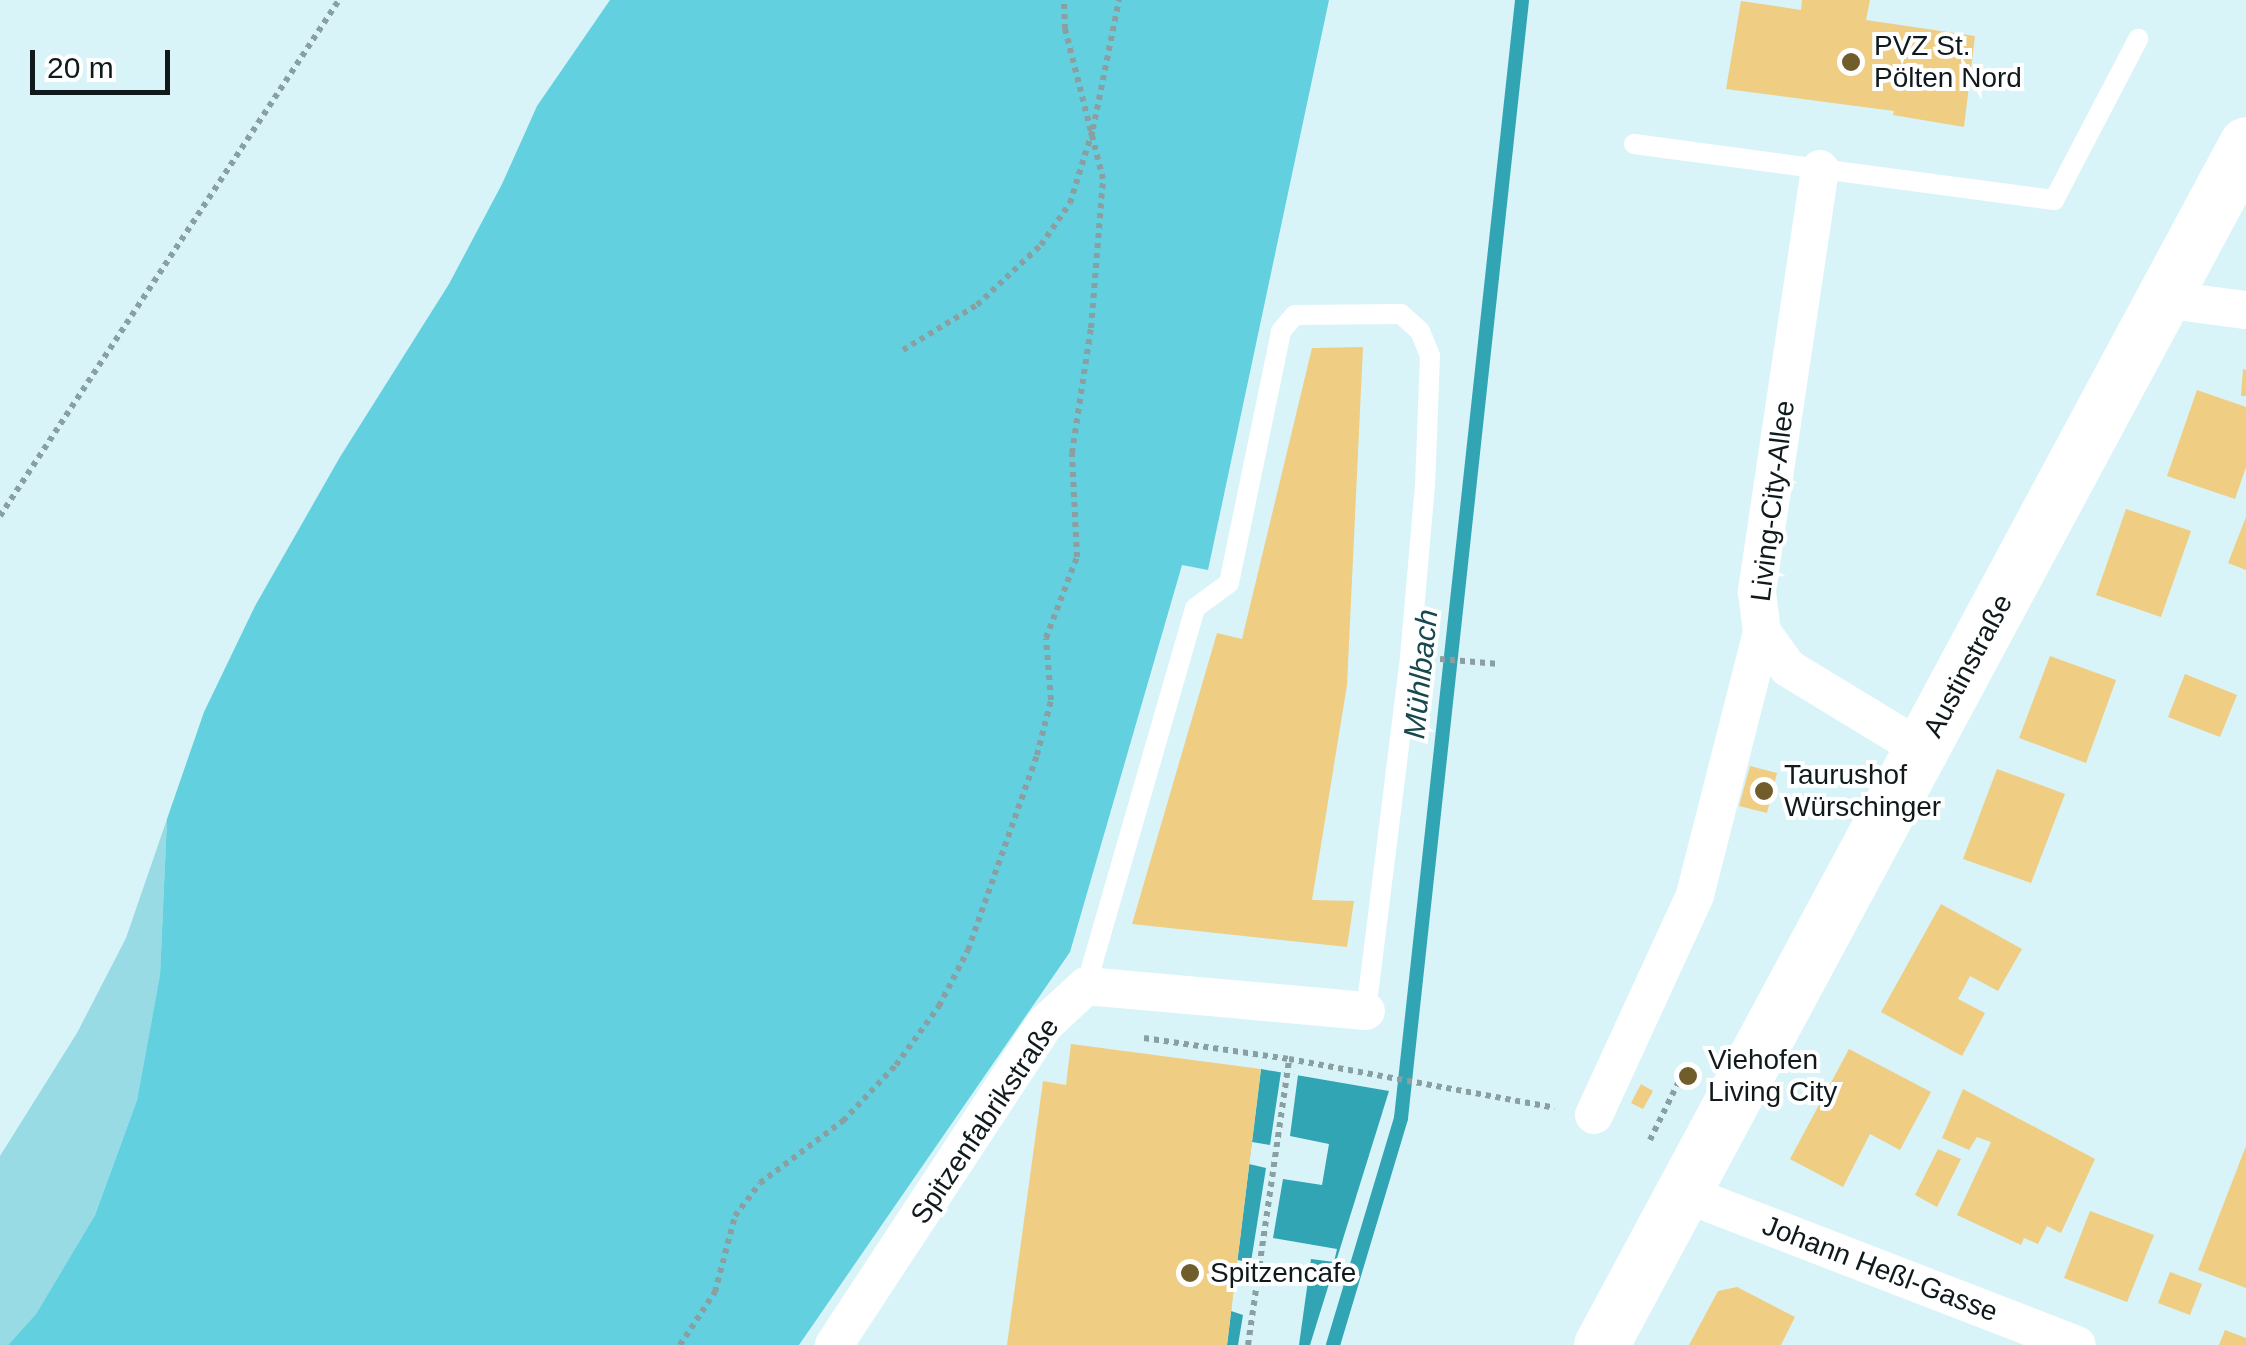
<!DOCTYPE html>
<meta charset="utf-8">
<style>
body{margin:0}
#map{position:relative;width:2246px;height:1345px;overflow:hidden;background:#d8f4f8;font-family:Helvetica,sans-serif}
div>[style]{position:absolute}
.green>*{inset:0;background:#98dbe5}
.forest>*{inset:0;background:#63d0df}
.water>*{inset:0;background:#31a5b3}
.pier>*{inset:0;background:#d8f4f8}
.stream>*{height:14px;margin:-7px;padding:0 7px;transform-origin:7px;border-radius:7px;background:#31a5b3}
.building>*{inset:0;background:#efcd82}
.path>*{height:6px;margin-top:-3px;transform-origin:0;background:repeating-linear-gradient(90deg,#8a9fa2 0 5px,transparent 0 10px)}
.service>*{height:20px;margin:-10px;padding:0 10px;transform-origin:10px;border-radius:10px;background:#fff}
.minor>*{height:38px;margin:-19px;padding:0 19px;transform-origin:19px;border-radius:19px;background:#fff}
.secondary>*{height:55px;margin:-27.5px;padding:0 27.5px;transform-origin:27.5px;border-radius:27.5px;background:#fff}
.dots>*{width:28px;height:28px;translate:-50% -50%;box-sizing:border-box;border:5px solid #fff;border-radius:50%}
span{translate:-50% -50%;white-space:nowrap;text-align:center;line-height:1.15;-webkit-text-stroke:8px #fff;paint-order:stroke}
.poi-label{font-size:28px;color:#101a1c}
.left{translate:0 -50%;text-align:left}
.street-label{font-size:28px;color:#101a1c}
.water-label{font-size:30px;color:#17484e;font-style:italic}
.scale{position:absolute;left:30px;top:50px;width:140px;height:45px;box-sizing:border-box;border:5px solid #101a1c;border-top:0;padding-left:12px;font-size:30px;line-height:35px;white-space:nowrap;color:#101a1c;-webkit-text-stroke:8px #fff;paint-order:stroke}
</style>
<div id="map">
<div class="green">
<div style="clip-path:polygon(167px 819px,160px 976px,137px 1100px,95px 1215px,36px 1314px,8px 1345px,0 1345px,0 1156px,77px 1033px,126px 938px)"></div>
</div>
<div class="forest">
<div style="clip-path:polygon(610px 0,1329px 0,1208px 570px,1182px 565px,1070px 952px,799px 1345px,8px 1345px,36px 1314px,95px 1215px,137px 1100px,160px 975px,167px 819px,204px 712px,255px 606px,340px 457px,449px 284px,502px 184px,537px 106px)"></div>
</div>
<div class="water">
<div style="clip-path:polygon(1261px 1069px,1389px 1091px,1310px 1345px,1227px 1345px)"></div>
</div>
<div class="pier">
<div style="clip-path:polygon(1281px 1072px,1298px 1075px,1290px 1136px,1329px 1144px,1322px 1185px,1283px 1179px,1273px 1238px,1337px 1249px,1334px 1262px,1311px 1259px,1299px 1345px,1238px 1345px,1243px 1315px,1231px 1311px,1237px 1260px,1251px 1262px,1266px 1168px,1249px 1164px,1252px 1142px,1270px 1145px)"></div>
</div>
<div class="stream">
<div style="left:1333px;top:1345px;width:237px;rotate:-73.3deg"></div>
<div style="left:1401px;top:1118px;width:1125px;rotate:-83.82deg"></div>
</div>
<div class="building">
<div style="clip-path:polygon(1802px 0,1870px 0,1866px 20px,1975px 36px,1964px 127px,1893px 115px,1894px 111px,1726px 89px,1741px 1px,1801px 10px)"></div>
<div style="clip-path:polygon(1363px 347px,1347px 685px,1312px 900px,1354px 901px,1347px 947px,1132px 924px,1217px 633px,1242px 639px,1312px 348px)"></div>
<div style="clip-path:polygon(2243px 369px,2246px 370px,2246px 396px,2241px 396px)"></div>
<div style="clip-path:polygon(2197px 390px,2246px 407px,2246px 467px,2235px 499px,2167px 476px)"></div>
<div style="clip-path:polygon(2126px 509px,2191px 531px,2161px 617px,2096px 595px)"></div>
<div style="clip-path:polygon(2246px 517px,2246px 570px,2228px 563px)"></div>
<div style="clip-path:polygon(2050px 656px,2116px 680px,2086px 763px,2019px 738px)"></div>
<div style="clip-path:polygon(2185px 674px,2237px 695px,2220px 737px,2168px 717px)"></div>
<div style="clip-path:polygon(1750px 766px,1777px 773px,1767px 813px,1739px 806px)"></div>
<div style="clip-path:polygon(1997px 769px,2065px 794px,2031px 883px,1963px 859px)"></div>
<div style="clip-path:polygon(1941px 904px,2022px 949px,1998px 991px,1970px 976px,1958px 999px,1985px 1013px,1962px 1056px,1881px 1012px)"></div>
<div style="clip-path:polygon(1071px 1044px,1261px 1069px,1227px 1345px,1007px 1345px,1043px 1081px,1066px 1085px)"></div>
<div style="clip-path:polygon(1849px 1049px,1931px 1092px,1900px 1150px,1870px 1134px,1843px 1187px,1790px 1159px)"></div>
<div style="clip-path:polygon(1641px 1084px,1653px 1091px,1643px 1109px,1631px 1103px)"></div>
<div style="clip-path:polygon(1963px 1089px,2095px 1159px,2061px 1233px,2047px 1226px,2038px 1244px,2024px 1238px,2021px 1245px,1957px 1215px,1991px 1142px,1977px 1137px,1969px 1150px,1942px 1138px)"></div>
<div style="clip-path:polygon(2246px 1146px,2246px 1288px,2198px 1270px)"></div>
<div style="clip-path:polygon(1938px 1149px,1961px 1159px,1937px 1207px,1915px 1195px)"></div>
<div style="clip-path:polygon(2090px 1211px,2154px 1235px,2127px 1302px,2064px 1278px)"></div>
<div style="clip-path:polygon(2170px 1272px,2202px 1284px,2190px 1315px,2158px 1303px)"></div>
<div style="clip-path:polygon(1737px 1287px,1795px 1317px,1781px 1345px,1689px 1345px,1718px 1291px)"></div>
<div style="clip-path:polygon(2225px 1330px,2246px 1338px,2246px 1345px,2219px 1345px)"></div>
</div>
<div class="path">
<div style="left:903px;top:350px;width:87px;rotate:-31.3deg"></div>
<div style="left:977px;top:305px;width:88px;rotate:-43.2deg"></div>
<div style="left:1041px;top:245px;width:51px;rotate:-55.4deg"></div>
<div style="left:1070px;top:203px;width:77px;rotate:-72.7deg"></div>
<div style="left:1093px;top:129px;width:132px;rotate:-78.6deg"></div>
<div style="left:0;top:516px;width:617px;rotate:-56.7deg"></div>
<div style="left:1440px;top:659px;width:59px;rotate:4.8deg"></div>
<div style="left:1144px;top:1038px;width:147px;rotate:8.2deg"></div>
<div style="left:1289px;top:1059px;width:270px;rotate:10.4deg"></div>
<div style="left:1650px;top:1140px;width:68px;rotate:-63.8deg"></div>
<div style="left:680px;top:1345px;width:64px;rotate:-56.6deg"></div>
<div style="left:715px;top:1292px;width:79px;rotate:-75.3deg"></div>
<div style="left:735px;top:1216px;width:41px;rotate:-52.9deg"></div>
<div style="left:760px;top:1183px;width:104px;rotate:-36.8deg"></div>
<div style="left:843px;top:1121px;width:77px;rotate:-46.6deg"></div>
<div style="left:896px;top:1065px;width:73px;rotate:-53.9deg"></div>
<div style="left:939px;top:1006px;width:63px;rotate:-62.6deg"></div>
<div style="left:968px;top:950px;width:207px;rotate:-70.5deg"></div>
<div style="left:1037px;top:755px;width:57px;rotate:-75.7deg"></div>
<div style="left:1051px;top:700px;width:62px;rotate:-94.6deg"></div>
<div style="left:1046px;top:638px;width:87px;rotate:-69.1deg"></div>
<div style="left:1077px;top:557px;width:104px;rotate:-92.8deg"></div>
<div style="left:1072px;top:453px;width:126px;rotate:-81.4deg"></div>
<div style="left:1091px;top:328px;width:149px;rotate:-85.4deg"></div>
<div style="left:1103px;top:179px;width:155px;rotate:-104.2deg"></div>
<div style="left:1065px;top:29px;width:29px;rotate:-92deg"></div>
<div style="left:1248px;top:1345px;width:289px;rotate:-81.8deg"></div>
</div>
<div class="service">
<div style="left:1634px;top:144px;width:424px;rotate:7.6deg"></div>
<div style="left:2054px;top:200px;width:182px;rotate:-62.4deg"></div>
<div style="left:1086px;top:986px;width:393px;rotate:-73.9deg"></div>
<div style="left:1195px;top:608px;width:42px;rotate:-36.3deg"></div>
<div style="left:1229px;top:583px;width:257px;rotate:-78.3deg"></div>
<div style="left:1281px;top:331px;width:21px;rotate:-49deg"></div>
<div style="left:1295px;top:315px;width:106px;rotate:-0.5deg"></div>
<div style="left:1401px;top:314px;width:25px;rotate:42deg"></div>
<div style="left:1420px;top:331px;width:27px;rotate:68deg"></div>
<div style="left:1430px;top:356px;width:129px;rotate:92.2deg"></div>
<div style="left:1425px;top:485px;width:174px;rotate:95deg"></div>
<div style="left:1410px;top:658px;width:356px;rotate:97.1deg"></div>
</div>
<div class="minor">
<div style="left:1820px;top:169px;width:428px;rotate:98.5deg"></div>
<div style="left:1757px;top:592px;width:40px;rotate:82.9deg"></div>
<div style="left:1762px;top:632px;width:44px;rotate:54.2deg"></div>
<div style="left:1788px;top:668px;width:158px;rotate:31.3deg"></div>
<div style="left:2162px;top:299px;width:85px;rotate:7.5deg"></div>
<div style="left:1594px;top:1115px;width:242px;rotate:-65.3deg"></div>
<div style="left:1695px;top:895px;width:271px;rotate:-75.7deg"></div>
<div style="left:1683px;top:1193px;width:422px;rotate:21.1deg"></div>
<div style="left:834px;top:1345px;width:384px;rotate:-56.7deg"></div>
<div style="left:1045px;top:1024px;width:56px;rotate:-42.8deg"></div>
<div style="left:1086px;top:986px;width:281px;rotate:5.1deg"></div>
</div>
<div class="secondary">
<div style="left:1601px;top:1345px;width:1363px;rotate:-61.76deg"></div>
</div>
<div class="dots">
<div style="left:1851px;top:62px;background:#715c2b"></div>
<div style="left:1764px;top:791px;background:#715c2b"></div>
<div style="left:1688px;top:1076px;background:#715c2b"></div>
<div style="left:1190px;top:1273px;background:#715c2b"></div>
</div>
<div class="poi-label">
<span class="left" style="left:1874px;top:62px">PVZ St.<br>Pölten Nord</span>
<span class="left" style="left:1784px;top:791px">Taurushof<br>Würschinger</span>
<span class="left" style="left:1708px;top:1076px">Viehofen<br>Living City</span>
<span class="left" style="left:1210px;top:1273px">Spitzencafe</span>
</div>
<div class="street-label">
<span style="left:1773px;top:501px;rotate:-83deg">Living-City-Allee</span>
<span style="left:1968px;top:666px;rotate:-62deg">Austinstraße</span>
<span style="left:985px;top:1121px;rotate:-56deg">Spitzenfabrikstraße</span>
<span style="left:1880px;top:1269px;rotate:21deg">Johann Heßl-Gasse</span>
</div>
<div class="water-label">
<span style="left:1421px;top:674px;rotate:-84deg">Mühlbach</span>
</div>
<div class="scale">20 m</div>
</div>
